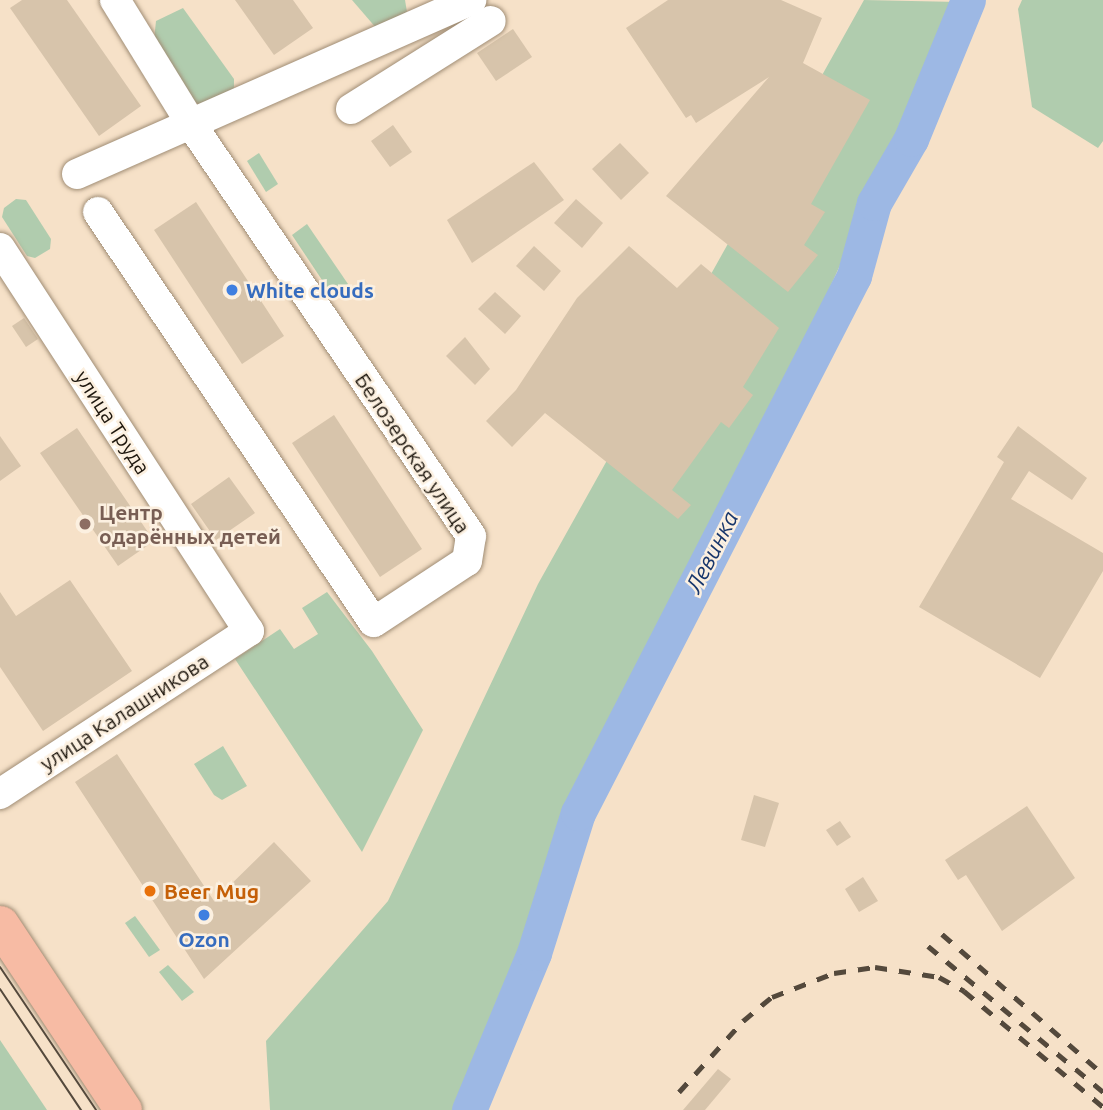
<!DOCTYPE html>
<meta charset="utf-8">
<style>
body{margin:0}
#map{position:relative;width:1103px;height:1110px;overflow:hidden;background:#f6e1c8;font-family:Ubuntu,sans-serif}
div>[style]{position:absolute}
.green>*{inset:0;background:#b0ccae}
.river>*{height:35px;margin:-17.5px;padding:0 17.5px;transform-origin:17.5px;border-radius:17.5px;background:#9db8e4}
.building>*{inset:0;background:#d7c4ab}
.roads{filter:drop-shadow(0 0 2px #a08d75) drop-shadow(0 0 2px #a08d75)}
.minor>*{height:30px;margin:-15px;padding:0 15px;transform-origin:15px;border-radius:15px;background:#fff}
.major>*{height:37px;margin:-18.5px;padding:0 18.5px;transform-origin:18.5px;border-radius:18.5px;background:#f7bba4}
.tram>*{height:2px;margin:-1px;padding:0 1px;transform-origin:1px;border-radius:1px;background:#54493c}
.rail>*{height:5px;margin-top:-2.5px;transform-origin:0;background:repeating-linear-gradient(90deg,#54493c 0 12px,transparent 0 24px)}
.dots>*{width:19px;height:19px;translate:-50% -50%;box-sizing:border-box;border:4px solid #fcf0e0;border-radius:50%}
span{translate:-50% -50%;white-space:nowrap;text-align:center;line-height:1.15;-webkit-text-stroke:5px #fcf0e0;paint-order:stroke}
.shop-label{font-size:21px;color:#366cbe;font-weight:700}
.left{translate:0 -50%;text-align:left}
.street-label{font-size:21px;color:#1d160d}
.education-label{font-size:21px;color:#785e54;font-weight:700}
.food-label{font-size:21px;color:#c56008;font-weight:700}
.water-label{font-size:23px;color:#18376c;font-style:italic}
</style>
<div id="map">
<div class="green">
<div style="clip-path:polygon(352px 0,405px 0,407px 12px,377px 29px)"></div>
<div style="clip-path:polygon(864px 0,959px 2px,548px 911px,482px 1110px,270px 1110px,266px 1041px,388px 901px,538px 584px)"></div>
<div style="clip-path:polygon(1022px 0,1103px 0,1103px 141px,1098px 148px,1032px 107px,1018px 9px)"></div>
<div style="clip-path:polygon(183px 8px,234px 79px,234px 91px,202px 106px,195px 102px,154px 40px,156px 21px)"></div>
<div style="clip-path:polygon(259px 153px,278px 184px,266px 192px,247px 161px)"></div>
<div style="clip-path:polygon(16px 199px,26px 200px,51px 239px,50px 249px,35px 258px,27px 256px,2px 217px,4px 208px)"></div>
<div style="clip-path:polygon(307px 224px,348px 284px,332px 295px,292px 235px)"></div>
<div style="clip-path:polygon(327px 592px,372px 651px,423px 730px,362px 852px,235px 659px,280px 629px,294px 649px,318px 634px,302px 608px)"></div>
<div style="clip-path:polygon(223px 746px,247px 786px,222px 800px,214px 795px,194px 764px)"></div>
<div style="clip-path:polygon(135px 916px,160px 950px,149px 957px,125px 923px)"></div>
<div style="clip-path:polygon(168px 965px,194px 992px,182px 1001px,159px 972px)"></div>
<div style="clip-path:polygon(0 1040px,47px 1110px,0 1110px)"></div>
</div>
<div class="river">
<div style="left:469px;top:1110px;width:170px;rotate:-67.5deg"></div>
<div style="left:534px;top:953px;width:147px;rotate:-72.6deg"></div>
<div style="left:578px;top:813px;width:604px;rotate:-62.8deg"></div>
<div style="left:854px;top:276px;width:76px;rotate:-74.7deg"></div>
<div style="left:874px;top:203px;width:74px;rotate:-60deg"></div>
<div style="left:911px;top:139px;width:150px;rotate:-67.7deg"></div>
</div>
<div class="building">
<div style="clip-path:polygon(22px 0,67px 0,141px 106px,99px 136px,10px 8px)"></div>
<div style="clip-path:polygon(235px 0,293px 0,313px 28px,274px 55px)"></div>
<div style="clip-path:polygon(668px 0,781px 0,822px 18px,803px 63px,870px 100px,811px 204px,825px 212px,804px 245px,818px 255px,788px 292px,666px 196px,769px 77px,696px 123px,691px 115px,686px 118px,626px 28px)"></div>
<div style="clip-path:polygon(513px 29px,532px 57px,496px 81px,477px 53px)"></div>
<div style="clip-path:polygon(393px 125px,412px 152px,390px 167px,371px 141px)"></div>
<div style="clip-path:polygon(620px 143px,649px 173px,621px 200px,592px 169px)"></div>
<div style="clip-path:polygon(534px 162px,564px 200px,472px 263px,447px 220px)"></div>
<div style="clip-path:polygon(576px 199px,603px 223px,582px 248px,554px 223px)"></div>
<div style="clip-path:polygon(196px 202px,284px 336px,242px 364px,154px 230px)"></div>
<div style="clip-path:polygon(534px 246px,561px 271px,544px 291px,516px 266px)"></div>
<div style="clip-path:polygon(629px 246px,677px 288px,701px 264px,779px 328px,743px 387px,753px 395px,729px 428px,721px 422px,672px 490px,691px 505px,678px 519px,545px 413px,512px 447px,486px 421px,516px 390px,577px 298px)"></div>
<div style="clip-path:polygon(495px 292px,521px 316px,505px 334px,478px 309px)"></div>
<div style="clip-path:polygon(24px 318px,38px 339px,26px 347px,12px 326px)"></div>
<div style="clip-path:polygon(465px 337px,490px 369px,475px 385px,446px 356px)"></div>
<div style="clip-path:polygon(334px 415px,422px 549px,380px 577px,292px 443px)"></div>
<div style="clip-path:polygon(1018px 426px,1087px 478px,1072px 500px,1029px 471px,1011px 499px,1103px 553px,1103px 571px,1040px 678px,919px 607px,1004px 462px,997px 457px)"></div>
<div style="clip-path:polygon(77px 428px,154px 541px,118px 566px,40px 453px)"></div>
<div style="clip-path:polygon(0 436px,21px 466px,0 481px)"></div>
<div style="clip-path:polygon(229px 477px,255px 513px,216px 540px,191px 504px)"></div>
<div style="clip-path:polygon(70px 580px,132px 671px,43px 731px,0 667px,0 592px,16px 616px)"></div>
<div style="clip-path:polygon(117px 754px,214px 901px,274px 842px,311px 881px,204px 979px,75px 782px)"></div>
<div style="clip-path:polygon(754px 795px,779px 803px,765px 847px,741px 840px)"></div>
<div style="clip-path:polygon(1027px 806px,1075px 878px,1002px 931px,966px 875px,958px 880px,945px 860px)"></div>
<div style="clip-path:polygon(840px 821px,851px 837px,837px 846px,826px 830px)"></div>
<div style="clip-path:polygon(863px 877px,878px 901px,859px 912px,845px 889px)"></div>
<div style="clip-path:polygon(718px 1069px,731px 1079px,705px 1110px,683px 1110px)"></div>
</div>
<div class="roads">
<div class="minor">
<div style="left:351px;top:109px;width:165px;rotate:-32.2deg"></div>
<div style="left:77px;top:174px;width:431px;rotate:-23.8deg"></div>
<div style="left:98px;top:212px;width:494px;rotate:56.1deg"></div>
<div style="left:374px;top:622px;width:111px;rotate:-33.3deg"></div>
<div style="left:467px;top:561px;width:25px;rotate:-81deg"></div>
<div style="left:471px;top:536px;width:497px;rotate:-124.2deg"></div>
<div style="left:192px;top:125px;width:147px;rotate:-121.6deg"></div>
<div style="left:0;top:248px;width:457px;rotate:57deg"></div>
<div style="left:249px;top:631px;width:298px;rotate:146.8deg"></div>
</div>
<div class="major">
<div style="left:0;top:924px;width:223px;rotate:56.5deg"></div>
</div>
</div>
<div class="tram">
<div style="left:0;top:967px;width:172px;rotate:56.1deg"></div>
<div style="left:0;top:989px;width:146px;rotate:56.2deg"></div>
</div>
<div class="rail">
<div style="left:942px;top:934px;width:213px;rotate:41deg"></div>
<div style="left:928px;top:946px;width:228px;rotate:39.8deg"></div>
<div style="left:679px;top:1092px;width:96px;rotate:-48deg"></div>
<div style="left:743px;top:1021px;width:38px;rotate:-40deg"></div>
<div style="left:772px;top:997px;width:66px;rotate:-21.2deg"></div>
<div style="left:834px;top:973px;width:41px;rotate:-8.3deg"></div>
<div style="left:875px;top:967px;width:65px;rotate:8.9deg"></div>
<div style="left:939px;top:977px;width:29px;rotate:29deg"></div>
<div style="left:964px;top:991px;width:181px;rotate:39.8deg"></div>
</div>
<div class="dots">
<div style="left:232px;top:290px;background:#3f7fe0"></div>
<div style="left:85px;top:524px;background:#8d6e63"></div>
<div style="left:150px;top:891px;background:#e8710a"></div>
<div style="left:204px;top:915px;background:#3f7fe0"></div>
</div>
<div class="shop-label">
<span class="left" style="left:246px;top:290px">White clouds</span>
<span style="left:204px;top:939px">Ozon</span>
</div>
<div class="street-label">
<span style="left:113px;top:422px;rotate:57deg">улица Труда</span>
<span style="left:413px;top:453px;rotate:56deg">Белозерская улица</span>
<span style="left:124px;top:712px;rotate:-33deg">улица Калашникова</span>
</div>
<div class="education-label">
<span class="left" style="left:99px;top:524px">Центр<br>одарённых детей</span>
</div>
<div class="food-label">
<span class="left" style="left:164px;top:891px">Beer Mug</span>
</div>
<div class="water-label">
<span style="left:712px;top:552px;rotate:-63deg">Левинка</span>
</div>
</div>
